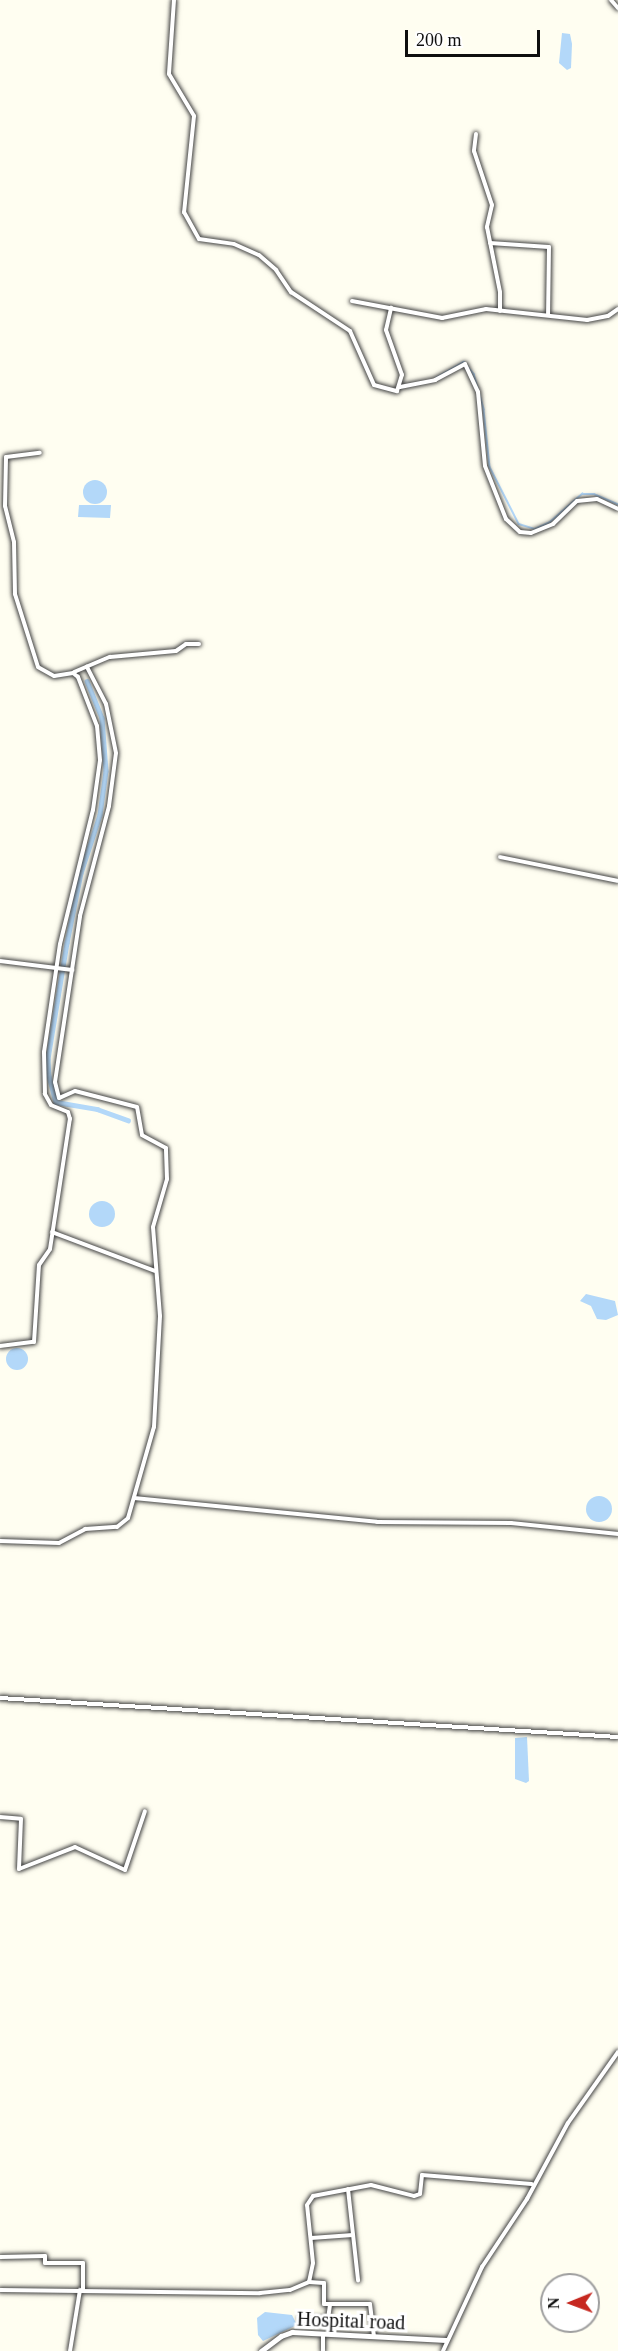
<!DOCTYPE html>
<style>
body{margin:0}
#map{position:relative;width:618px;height:2351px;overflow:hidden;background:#fffef1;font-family:"Times New Roman",serif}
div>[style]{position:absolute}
.water>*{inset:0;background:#b3d8f9}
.round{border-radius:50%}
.stream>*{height:1.5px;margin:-0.75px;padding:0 0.75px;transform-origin:0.75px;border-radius:0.75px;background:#b3d8f9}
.canal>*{height:4.5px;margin:-2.25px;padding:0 2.25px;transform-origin:2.25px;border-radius:2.25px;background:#b3d8f9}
.roads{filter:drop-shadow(0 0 2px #424242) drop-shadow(0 0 2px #424242)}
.minor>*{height:4px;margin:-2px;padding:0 2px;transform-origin:2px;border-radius:2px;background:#fff}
.tertiary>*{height:5px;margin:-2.5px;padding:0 2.5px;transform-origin:2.5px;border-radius:2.5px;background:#fff}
span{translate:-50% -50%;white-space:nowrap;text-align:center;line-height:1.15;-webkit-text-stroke:6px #fff;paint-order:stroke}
.street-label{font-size:20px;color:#0f0f0f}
.north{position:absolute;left:540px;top:2273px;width:60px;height:60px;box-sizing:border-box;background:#fff;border:2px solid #9f9f9f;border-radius:50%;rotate:269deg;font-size:16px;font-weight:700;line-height:24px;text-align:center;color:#0f0f0f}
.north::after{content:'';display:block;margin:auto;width:21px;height:27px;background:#c62820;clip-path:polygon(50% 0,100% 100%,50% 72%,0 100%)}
.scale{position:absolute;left:405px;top:30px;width:135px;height:27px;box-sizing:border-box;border:3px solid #0f0f0f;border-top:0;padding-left:8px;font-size:18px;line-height:21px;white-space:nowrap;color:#0f0f0f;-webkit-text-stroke:4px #fff;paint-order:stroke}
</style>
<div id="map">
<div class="water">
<div style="clip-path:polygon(562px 33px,570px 34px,572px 44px,571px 68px,567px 70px,559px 63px)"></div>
<div class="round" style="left:83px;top:480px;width:24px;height:24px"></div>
<div style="clip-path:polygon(79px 505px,111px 505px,110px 518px,78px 517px)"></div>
<div class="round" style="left:89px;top:1201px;width:26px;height:26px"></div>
<div style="clip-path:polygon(586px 1294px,615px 1301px,618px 1315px,606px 1320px,597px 1319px,591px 1306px,580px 1301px)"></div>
<div class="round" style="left:6px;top:1348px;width:22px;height:22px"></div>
<div class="round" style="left:586px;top:1496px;width:26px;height:26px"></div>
<div style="clip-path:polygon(527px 1737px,529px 1781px,526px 1783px,515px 1779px,515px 1738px)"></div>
<div style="clip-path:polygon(265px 2312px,292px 2315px,297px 2325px,263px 2341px,258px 2335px,257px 2318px)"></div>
</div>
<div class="stream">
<div style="left:436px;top:378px;width:32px;rotate:-30deg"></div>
<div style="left:464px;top:362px;width:16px;rotate:50deg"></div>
<div style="left:474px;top:374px;width:37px;rotate:74deg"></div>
<div style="left:484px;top:410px;width:57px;rotate:84deg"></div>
<div style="left:490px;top:467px;width:64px;rotate:63deg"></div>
<div style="left:519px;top:524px;width:17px;rotate:17deg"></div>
<div style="left:535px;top:529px;width:17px;rotate:-25deg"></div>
<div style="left:550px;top:522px;width:43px;rotate:-41.2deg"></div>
<div style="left:582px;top:494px;width:12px"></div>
<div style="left:594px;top:494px;width:26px;rotate:23deg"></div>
</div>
<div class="canal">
<div style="left:87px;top:681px;width:40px;rotate:68deg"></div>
<div style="left:102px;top:718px;width:53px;rotate:85.7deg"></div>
<div style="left:106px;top:771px;width:44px;rotate:97.8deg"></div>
<div style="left:100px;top:815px;width:61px;rotate:108.1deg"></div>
<div style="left:81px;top:873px;width:71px;rotate:101.3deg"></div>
<div style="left:67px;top:943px;width:118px;rotate:99.3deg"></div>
<div style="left:48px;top:1059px;width:17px;rotate:87deg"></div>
<div style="left:49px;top:1076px;width:27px;rotate:75deg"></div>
<div style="left:56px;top:1102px;width:42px;rotate:9.7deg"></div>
<div style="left:97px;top:1109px;width:33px;rotate:20deg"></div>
</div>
<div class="roads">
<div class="minor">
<div style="left:174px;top:0;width:74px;rotate:93.9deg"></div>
<div style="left:169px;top:74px;width:49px;rotate:59.2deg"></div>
<div style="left:194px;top:116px;width:97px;rotate:95.9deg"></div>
<div style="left:184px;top:212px;width:31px;rotate:61deg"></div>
<div style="left:199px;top:239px;width:35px;rotate:8deg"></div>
<div style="left:234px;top:244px;width:27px;rotate:24deg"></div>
<div style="left:259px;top:255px;width:23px;rotate:41deg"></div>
<div style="left:276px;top:270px;width:27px;rotate:56deg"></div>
<div style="left:291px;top:292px;width:71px;rotate:33.5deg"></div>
<div style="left:350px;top:331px;width:59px;rotate:66deg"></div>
<div style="left:374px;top:385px;width:24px;rotate:15deg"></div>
<div style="left:397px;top:391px;width:17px;rotate:-73deg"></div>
<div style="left:402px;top:375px;width:48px;rotate:-109.6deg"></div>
<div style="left:386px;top:330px;width:23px;rotate:-77deg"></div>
<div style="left:611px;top:0;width:11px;rotate:49deg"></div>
<div style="left:476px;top:134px;width:17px;rotate:97deg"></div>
<div style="left:474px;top:151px;width:57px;rotate:71.6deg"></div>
<div style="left:492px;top:205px;width:23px;rotate:103deg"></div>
<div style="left:487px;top:227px;width:66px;rotate:78.7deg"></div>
<div style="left:500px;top:292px;width:19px;rotate:90deg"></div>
<div style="left:490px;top:243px;width:59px;rotate:3.9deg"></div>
<div style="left:549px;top:247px;width:68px;rotate:90.8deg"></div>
<div style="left:352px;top:301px;width:92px;rotate:10.7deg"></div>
<div style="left:442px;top:318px;width:45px;rotate:-11.6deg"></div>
<div style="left:486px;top:309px;width:102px;rotate:6.2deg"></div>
<div style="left:587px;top:320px;width:21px;rotate:-11deg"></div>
<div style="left:608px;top:316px;width:12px;rotate:-35deg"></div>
<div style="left:400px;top:387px;width:36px;rotate:-11deg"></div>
<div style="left:435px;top:380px;width:34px;rotate:-28deg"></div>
<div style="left:465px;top:364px;width:31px;rotate:65deg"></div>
<div style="left:478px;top:392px;width:74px;rotate:84.6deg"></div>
<div style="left:485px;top:466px;width:57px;rotate:68.4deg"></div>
<div style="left:506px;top:519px;width:19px;rotate:43deg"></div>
<div style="left:520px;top:532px;width:11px;rotate:5deg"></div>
<div style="left:531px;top:533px;width:24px;rotate:-22deg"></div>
<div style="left:553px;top:524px;width:33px;rotate:-44deg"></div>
<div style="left:577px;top:501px;width:20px;rotate:-6deg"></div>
<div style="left:597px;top:499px;width:23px;rotate:25deg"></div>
<div style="left:74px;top:672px;width:39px;rotate:-23deg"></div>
<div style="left:110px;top:657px;width:66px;rotate:-5.2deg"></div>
<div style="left:176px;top:651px;width:12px;rotate:-35deg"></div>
<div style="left:186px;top:644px;width:13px"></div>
<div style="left:500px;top:857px;width:120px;rotate:11.5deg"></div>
<div style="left:0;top:961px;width:73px;rotate:7.1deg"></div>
<div style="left:52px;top:1232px;width:110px;rotate:20.7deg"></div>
<div style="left:0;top:1346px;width:34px;rotate:-7deg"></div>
<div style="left:34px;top:1342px;width:77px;rotate:-86.3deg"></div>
<div style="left:39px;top:1265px;width:19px;rotate:-55deg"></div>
<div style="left:50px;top:1249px;width:132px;rotate:-81.3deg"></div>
<div style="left:70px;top:1119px;width:7px;rotate:-106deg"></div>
<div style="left:68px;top:1112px;width:18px;rotate:-158deg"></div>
<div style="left:51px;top:1105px;width:13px;rotate:-119deg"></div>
<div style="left:45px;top:1094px;width:42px;rotate:-91.4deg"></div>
<div style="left:44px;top:1052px;width:109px;rotate:-81.6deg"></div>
<div style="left:60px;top:944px;width:138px;rotate:-76.2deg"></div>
<div style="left:93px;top:810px;width:50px;rotate:-82deg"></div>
<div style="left:100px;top:760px;width:34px;rotate:-95deg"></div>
<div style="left:97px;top:726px;width:53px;rotate:-111.2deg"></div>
<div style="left:78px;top:677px;width:6px;rotate:-141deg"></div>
<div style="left:73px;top:673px;width:19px;rotate:171deg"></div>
<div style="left:54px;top:676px;width:18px;rotate:-151deg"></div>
<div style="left:38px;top:667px;width:77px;rotate:-107.5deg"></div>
<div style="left:15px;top:594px;width:52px;rotate:-91.1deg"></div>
<div style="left:14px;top:542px;width:37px;rotate:-104deg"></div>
<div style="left:5px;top:506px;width:49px;rotate:-88.8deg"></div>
<div style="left:6px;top:457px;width:34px;rotate:-7deg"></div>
<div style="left:134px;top:1498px;width:244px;rotate:5.6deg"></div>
<div style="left:377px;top:1522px;width:134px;rotate:0.4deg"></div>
<div style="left:511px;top:1523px;width:108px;rotate:5.9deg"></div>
<div style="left:0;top:1541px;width:59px;rotate:1.9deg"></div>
<div style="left:59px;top:1543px;width:30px;rotate:-28deg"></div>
<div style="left:85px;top:1529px;width:32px;rotate:-4deg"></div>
<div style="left:117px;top:1527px;width:14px;rotate:-39deg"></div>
<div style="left:128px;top:1518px;width:95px;rotate:-74.1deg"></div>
<div style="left:154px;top:1427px;width:111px;rotate:-86.9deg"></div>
<div style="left:160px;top:1316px;width:89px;rotate:-94.5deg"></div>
<div style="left:153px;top:1227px;width:50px;rotate:-73.7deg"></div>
<div style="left:167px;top:1179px;width:31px;rotate:-92deg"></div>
<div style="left:166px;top:1148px;width:27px;rotate:-152deg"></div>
<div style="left:142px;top:1135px;width:28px;rotate:-100deg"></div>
<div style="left:137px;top:1107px;width:64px;rotate:-165.5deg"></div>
<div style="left:75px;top:1091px;width:17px;rotate:156deg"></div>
<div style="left:59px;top:1098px;width:16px;rotate:-104deg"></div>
<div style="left:55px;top:1082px;width:168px;rotate:-81.4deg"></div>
<div style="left:80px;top:916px;width:114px;rotate:-75.2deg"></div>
<div style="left:109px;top:806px;width:53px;rotate:-82.5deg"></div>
<div style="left:116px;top:753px;width:50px;rotate:-101.5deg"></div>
<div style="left:106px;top:704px;width:42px;rotate:-117.2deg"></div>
<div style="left:0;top:1698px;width:619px;rotate:3.61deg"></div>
<div style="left:0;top:1817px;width:21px;rotate:5deg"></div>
<div style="left:21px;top:1819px;width:50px;rotate:92.3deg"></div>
<div style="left:19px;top:1869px;width:60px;rotate:-21.4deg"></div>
<div style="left:75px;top:1847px;width:55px;rotate:24.7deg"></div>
<div style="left:125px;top:1870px;width:62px;rotate:-71.3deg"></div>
<div style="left:348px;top:2189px;width:92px;rotate:83.7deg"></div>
<div style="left:311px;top:2238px;width:42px;rotate:-4.1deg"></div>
<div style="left:0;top:2257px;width:45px;rotate:-1.3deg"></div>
<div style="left:45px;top:2256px;width:7px;rotate:90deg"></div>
<div style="left:45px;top:2263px;width:38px"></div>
<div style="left:83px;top:2263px;width:26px;rotate:90deg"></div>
<div style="left:309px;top:2282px;width:15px;rotate:4deg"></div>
<div style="left:324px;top:2283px;width:21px;rotate:90deg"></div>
<div style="left:324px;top:2304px;width:46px"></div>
<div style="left:370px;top:2304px;width:31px;rotate:83deg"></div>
<div style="left:0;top:2290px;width:260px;rotate:0.7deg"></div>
<div style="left:260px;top:2293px;width:30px;rotate:-6deg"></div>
<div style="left:290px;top:2290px;width:21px;rotate:-23deg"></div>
<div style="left:309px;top:2282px;width:19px;rotate:-78deg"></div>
<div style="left:313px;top:2263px;width:58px;rotate:-95.9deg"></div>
<div style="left:307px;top:2205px;width:11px;rotate:-56deg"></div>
<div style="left:313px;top:2196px;width:59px;rotate:-10.7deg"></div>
<div style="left:371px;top:2185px;width:44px;rotate:14.3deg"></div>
<div style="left:414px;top:2196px;width:6px;rotate:-18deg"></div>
<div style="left:420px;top:2194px;width:19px;rotate:-84deg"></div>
<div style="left:422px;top:2175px;width:110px;rotate:4.7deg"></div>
<div style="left:300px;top:2319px;width:28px"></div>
<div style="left:328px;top:2319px;width:15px;rotate:-82deg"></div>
<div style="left:70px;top:2351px;width:62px;rotate:-80.7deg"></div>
<div style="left:323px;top:2351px;width:17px;rotate:-90deg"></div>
<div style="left:443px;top:2351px;width:93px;rotate:-65.1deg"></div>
<div style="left:482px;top:2267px;width:82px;rotate:-56.5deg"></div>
<div style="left:527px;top:2199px;width:86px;rotate:-61.7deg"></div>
<div style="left:568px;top:2123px;width:87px;rotate:-54.8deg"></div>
</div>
<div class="tertiary">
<div style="left:261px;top:2351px;width:25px;rotate:-37deg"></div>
<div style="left:281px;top:2336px;width:12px;rotate:-20deg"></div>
<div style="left:292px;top:2332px;width:154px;rotate:3deg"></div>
</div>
</div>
<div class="street-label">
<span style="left:351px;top:2321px;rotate:2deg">Hospital road</span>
</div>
<div class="north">N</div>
<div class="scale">200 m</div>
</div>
